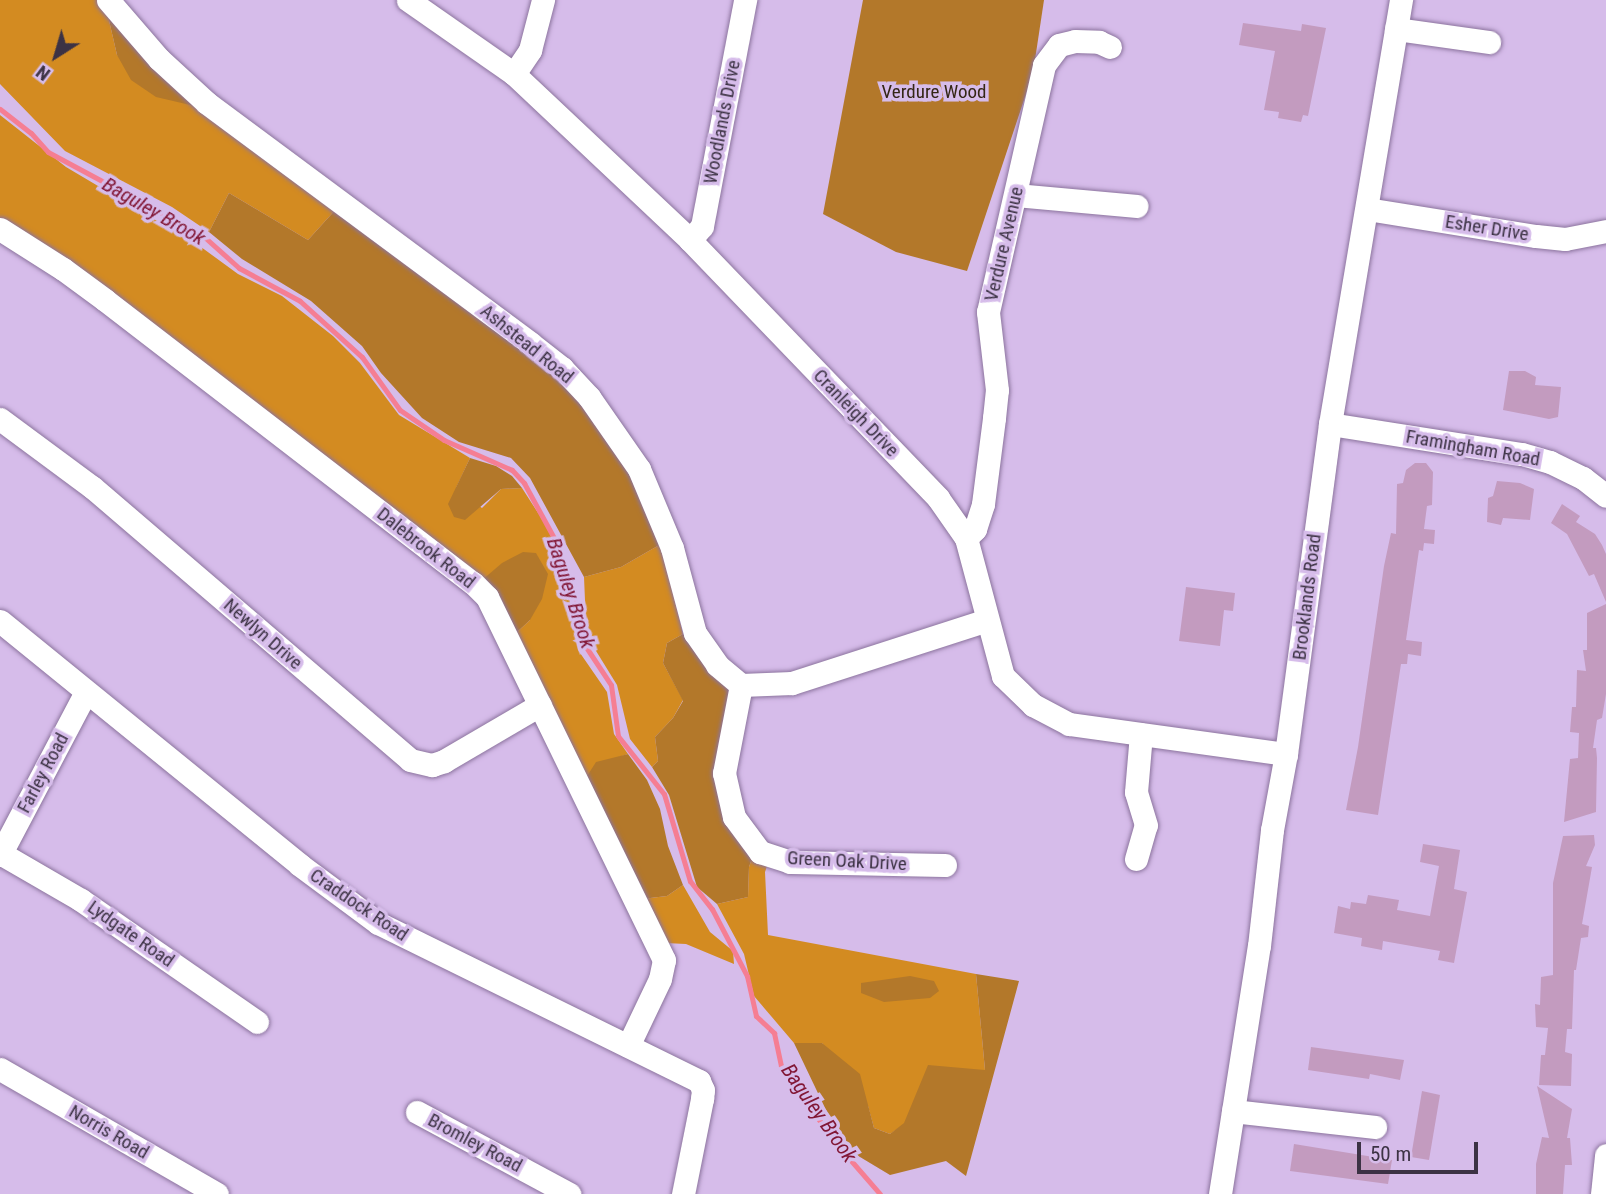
<!DOCTYPE html>
<style>
body{margin:0}
#map{position:relative;width:1606px;height:1194px;overflow:hidden;background:#d6bcea;font-family:"Roboto Condensed",sans-serif}
div>[style]{position:absolute}
.green>*{inset:0;background:#d38b21}
.forest>*{inset:0;background:#b3782a}
.stream>*{height:5px;margin:-2.5px;padding:0 2.5px;transform-origin:2.5px;border-radius:2.5px;background:#f57e93}
.building>*{inset:0;background:#c39bbf}
.roads{filter:drop-shadow(0 0 2px #8c749e) drop-shadow(0 0 2px #8c749e)}
.minor>*{height:23px;margin:-11.5px;padding:0 11.5px;transform-origin:11.5px;border-radius:11.5px;background:#fff}
span{translate:-50% -50%;white-space:nowrap;text-align:center;line-height:1.15;-webkit-text-stroke:7px #d6bcea;paint-order:stroke}
.park-label{font-size:19px;color:#342615}
.street-label{font-size:19px;color:#3c3244}
.water-label{font-size:21px;color:#821736;font-style:italic}
.north{position:absolute;left:21px;top:21px;width:70px;height:70px;-webkit-text-stroke:5px #d6bcea;paint-order:stroke;rotate:217deg;font-size:19px;font-weight:700;line-height:28px;text-align:center;color:#3c3244}
.north::after{content:'';display:block;margin:auto;width:24px;height:32px;background:#3c3244;clip-path:polygon(50% 0,100% 100%,50% 72%,0 100%)}
.scale{position:absolute;left:1357px;top:1142px;width:121px;height:32px;box-sizing:border-box;border:4px solid #3c3244;border-top:0;padding-left:9px;font-size:21px;line-height:24px;white-space:nowrap;color:#3c3244;-webkit-text-stroke:5px #d6bcea;paint-order:stroke}
</style>
<div id="map">
<div class="green">
<div style="clip-path:polygon(0 0,97px 0,108px 16px,117px 55px,203px 108px,337px 208px,308px 240px,229px 193px,209px 232px,172px 207px,65px 151px,0 84px)"></div>
<div style="clip-path:polygon(0 115px,66px 167px,201px 247px,238px 274px,282px 296px,333px 336px,360px 363px,399px 415px,470px 458px,456px 488px,482px 508px,501px 489px,522px 488px,549px 530px,566px 580px,578px 650px,607px 692px,614px 734px,628px 754px,616px 758px,584px 781px,514px 635px,530px 620px,0 222px)"></div>
<div style="clip-path:polygon(661px 544px,683px 634px,667px 643px,663px 663px,683px 700px,673px 718px,655px 737px,658px 761px,652px 767px,630px 739px,617px 685px,593px 646px,586px 624px,584px 577px,621px 567px)"></div>
<div style="clip-path:polygon(754px 852px,769px 860px,765px 872px,768px 935px,976px 974px,985px 1070px,890px 1134px,874px 1128px,868px 1106px,822px 1043px,794px 1043px,754px 996px,744px 954px,717px 904px,748px 897px,749px 867px)"></div>
<div style="clip-path:polygon(683px 885px,710px 932px,733px 951px,734px 964px,686px 944px,665px 943px,642px 899px,667px 896px)"></div>
</div>
<div class="forest">
<div style="clip-path:polygon(863px 0,1044px 0,1033px 73px,967px 271px,896px 252px,823px 214px)"></div>
<div style="clip-path:polygon(108px 16px,130px 43px,203px 108px,156px 97px,131px 80px,117px 55px)"></div>
<div style="clip-path:polygon(229px 193px,308px 240px,337px 208px,558px 377px,596px 423px,635px 480px,661px 544px,621px 567px,584px 577px,530px 478px,511px 458px,459px 442px,422px 418px,381px 373px,362px 346px,311px 301px,242px 259px,209px 232px)"></div>
<div style="clip-path:polygon(470px 458px,496px 466px,512px 476px,522px 488px,501px 489px,465px 520px,454px 517px,448px 504px)"></div>
<div style="clip-path:polygon(523px 552px,536px 553px,548px 574px,542px 599px,530px 620px,514px 635px,481px 581px,502px 563px)"></div>
<div style="clip-path:polygon(683px 634px,736px 687px,719px 780px,754px 852px,749px 867px,748px 897px,717px 904px,697px 887px,669px 795px,652px 767px,658px 761px,655px 737px,673px 718px,683px 701px,663px 663px,667px 643px)"></div>
<div style="clip-path:polygon(628px 754px,647px 780px,660px 809px,668px 846px,683px 885px,667px 896px,642px 899px,584px 781px,596px 762px)"></div>
<div style="clip-path:polygon(976px 974px,1019px 981px,966px 1176px,946px 1161px,890px 1175px,855px 1154px,827px 1112px,794px 1043px,822px 1043px,860px 1074px,874px 1128px,890px 1134px,904px 1123px,928px 1065px,985px 1070px)"></div>
<div style="clip-path:polygon(910px 976px,934px 981px,939px 991px,930px 998px,884px 1002px,861px 993px,861px 983px)"></div>
</div>
<div class="stream">
<div style="left:0;top:109px;width:39px;rotate:38deg"></div>
<div style="left:31px;top:133px;width:25px;rotate:48deg"></div>
<div style="left:48px;top:152px;width:174px;rotate:28.2deg"></div>
<div style="left:201px;top:234px;width:51px;rotate:41.8deg"></div>
<div style="left:239px;top:268px;width:69px;rotate:28.4deg"></div>
<div style="left:300px;top:301px;width:84px;rotate:42.1deg"></div>
<div style="left:362px;top:357px;width:65px;rotate:54.4deg"></div>
<div style="left:400px;top:410px;width:53px;rotate:34.3deg"></div>
<div style="left:444px;top:440px;width:74px;rotate:23.8deg"></div>
<div style="left:512px;top:470px;width:18px;rotate:47deg"></div>
<div style="left:524px;top:483px;width:63px;rotate:61.4deg"></div>
<div style="left:554px;top:538px;width:59px;rotate:69.1deg"></div>
<div style="left:575px;top:593px;width:52px;rotate:80deg"></div>
<div style="left:584px;top:644px;width:49px;rotate:56.6deg"></div>
<div style="left:611px;top:685px;width:51px;rotate:82.2deg"></div>
<div style="left:618px;top:736px;width:74px;rotate:51.6deg"></div>
<div style="left:664px;top:794px;width:91px;rotate:73.4deg"></div>
<div style="left:690px;top:881px;width:36px;rotate:52deg"></div>
<div style="left:712px;top:909px;width:76px;rotate:62.4deg"></div>
<div style="left:747px;top:976px;width:41px;rotate:77.3deg"></div>
<div style="left:756px;top:1016px;width:25px;rotate:43deg"></div>
<div style="left:774px;top:1033px;width:34px;rotate:78deg"></div>
<div style="left:781px;top:1066px;width:92px;rotate:54.8deg"></div>
<div style="left:834px;top:1141px;width:70px;rotate:49deg"></div>
</div>
<div class="building">
<div style="clip-path:polygon(1243px 23px,1301px 31px,1302px 24px,1326px 28px,1308px 116px,1303px 115px,1301px 122px,1278px 118px,1279px 112px,1264px 110px,1275px 51px,1239px 45px)"></div>
<div style="clip-path:polygon(1509px 371px,1525px 371px,1536px 377px,1535px 385px,1561px 387px,1558px 417px,1549px 419px,1503px 410px)"></div>
<div style="clip-path:polygon(1415px 463px,1426px 463px,1433px 472px,1432px 505px,1427px 506px,1424px 529px,1435px 530px,1434px 544px,1424px 543px,1423px 551px,1419px 550px,1406px 640px,1422px 642px,1421px 656px,1408px 654px,1407px 664px,1401px 664px,1378px 815px,1346px 810px,1358px 747px,1384px 566px,1391px 533px,1396px 534px,1397px 484px,1403px 483px,1406px 470px)"></div>
<div style="clip-path:polygon(1497px 481px,1520px 483px,1534px 489px,1530px 520px,1503px 518px,1501px 525px,1487px 522px,1488px 498px,1493px 496px)"></div>
<div style="clip-path:polygon(1562px 504px,1580px 516px,1576px 522px,1595px 534px,1602px 545px,1606px 554px,1606px 602px,1594px 574px,1589px 576px,1567px 534px,1551px 523px)"></div>
<div style="clip-path:polygon(1186px 587px,1235px 593px,1233px 611px,1224px 610px,1220px 646px,1179px 641px)"></div>
<div style="clip-path:polygon(1606px 604px,1606px 694px,1602px 718px,1597px 720px,1593px 748px,1596px 748px,1597px 758px,1596px 812px,1564px 822px,1570px 759px,1578px 758px,1579px 733px,1570px 732px,1572px 707px,1576px 707px,1577px 670px,1586px 671px,1583px 650px,1587px 650px,1587px 613px)"></div>
<div style="clip-path:polygon(1594px 835px,1595px 845px,1586px 866px,1592px 867px,1582px 924px,1589px 926px,1588px 937px,1581px 938px,1576px 970px,1574px 970px,1572px 1029px,1567px 1029px,1565px 1052px,1572px 1054px,1571px 1086px,1539px 1085px,1541px 1055px,1545px 1055px,1548px 1028px,1536px 1027px,1535px 1004px,1540px 1005px,1541px 977px,1553px 975px,1553px 883px,1563px 836px)"></div>
<div style="clip-path:polygon(1423px 844px,1460px 850px,1454px 889px,1467px 892px,1454px 963px,1438px 960px,1440px 951px,1383px 941px,1382px 950px,1361px 946px,1362px 938px,1334px 933px,1338px 906px,1350px 909px,1351px 902px,1366px 904px,1368px 895px,1399px 900px,1397px 910px,1430px 916px,1439px 866px,1420px 862px)"></div>
<div style="clip-path:polygon(1311px 1047px,1404px 1060px,1400px 1080px,1370px 1074px,1369px 1079px,1308px 1070px)"></div>
<div style="clip-path:polygon(1537px 1086px,1572px 1109px,1567px 1138px,1570px 1138px,1572px 1165px,1565px 1165px,1563px 1194px,1536px 1194px,1536px 1164px,1542px 1137px,1549px 1138px)"></div>
<div style="clip-path:polygon(1422px 1091px,1440px 1095px,1429px 1160px,1411px 1157px)"></div>
<div style="clip-path:polygon(1294px 1144px,1392px 1160px,1388px 1184px,1290px 1171px)"></div>
</div>
<div class="roads">
<div class="minor">
<div style="left:108px;top:0;width:78px;rotate:49.2deg"></div>
<div style="left:159px;top:59px;width:65px;rotate:42.5deg"></div>
<div style="left:207px;top:103px;width:402px;rotate:36.6deg"></div>
<div style="left:530px;top:343px;width:41px;rotate:38deg"></div>
<div style="left:562px;top:368px;width:40px;rotate:47deg"></div>
<div style="left:589px;top:397px;width:88px;rotate:55.2deg"></div>
<div style="left:639px;top:469px;width:86px;rotate:67.3deg"></div>
<div style="left:672px;top:548px;width:88px;rotate:74.9deg"></div>
<div style="left:695px;top:633px;width:39px;rotate:55deg"></div>
<div style="left:717px;top:665px;width:31px;rotate:40deg"></div>
<div style="left:741px;top:685px;width:51px;rotate:-2.2deg"></div>
<div style="left:792px;top:683px;width:205px;rotate:-17.9deg"></div>
<div style="left:408px;top:0;width:129px;rotate:34.9deg"></div>
<div style="left:514px;top:74px;width:242px;rotate:43.3deg"></div>
<div style="left:690px;top:240px;width:358px;rotate:46.1deg"></div>
<div style="left:938px;top:498px;width:49px;rotate:55deg"></div>
<div style="left:966px;top:538px;width:143px;rotate:75deg"></div>
<div style="left:1003px;top:676px;width:42px;rotate:44deg"></div>
<div style="left:1033px;top:705px;width:41px;rotate:27.8deg"></div>
<div style="left:1069px;top:724px;width:219px;rotate:7.9deg"></div>
<div style="left:1396px;top:29px;width:94px;rotate:8deg"></div>
<div style="left:514px;top:74px;width:29px;rotate:-56deg"></div>
<div style="left:530px;top:50px;width:52px;rotate:-75.4deg"></div>
<div style="left:1016px;top:195px;width:121px;rotate:5.2deg"></div>
<div style="left:1367px;top:209px;width:171px;rotate:9.1deg"></div>
<div style="left:1536px;top:236px;width:29px;rotate:6deg"></div>
<div style="left:1565px;top:239px;width:42px;rotate:-11deg"></div>
<div style="left:0;top:229px;width:75px;rotate:32.4deg"></div>
<div style="left:63px;top:269px;width:52px;rotate:36.4deg"></div>
<div style="left:105px;top:300px;width:464px;rotate:37.6deg"></div>
<div style="left:473px;top:583px;width:20px;rotate:45deg"></div>
<div style="left:487px;top:597px;width:404px;rotate:64deg"></div>
<div style="left:664px;top:960px;width:19px;rotate:102deg"></div>
<div style="left:660px;top:979px;width:74px;rotate:115.5deg"></div>
<div style="left:690px;top:240px;width:18px;rotate:-49deg"></div>
<div style="left:702px;top:226px;width:230px;rotate:-79.2deg"></div>
<div style="left:0;top:419px;width:114px;rotate:36.5deg"></div>
<div style="left:92px;top:487px;width:419px;rotate:40.6deg"></div>
<div style="left:410px;top:760px;width:23px;rotate:13deg"></div>
<div style="left:432px;top:765px;width:13px;rotate:-18deg"></div>
<div style="left:444px;top:761px;width:111px;rotate:-30.3deg"></div>
<div style="left:1330px;top:424px;width:194px;rotate:8.9deg"></div>
<div style="left:1522px;top:454px;width:29px;rotate:16deg"></div>
<div style="left:1550px;top:462px;width:37px;rotate:26deg"></div>
<div style="left:1583px;top:478px;width:29px;rotate:38deg"></div>
<div style="left:966px;top:538px;width:13px;rotate:-45deg"></div>
<div style="left:975px;top:529px;width:26px;rotate:-72deg"></div>
<div style="left:983px;top:504px;width:87px;rotate:-82.7deg"></div>
<div style="left:994px;top:418px;width:28px;rotate:-84deg"></div>
<div style="left:997px;top:390px;width:79px;rotate:-96.6deg"></div>
<div style="left:988px;top:312px;width:253px;rotate:-77.2deg"></div>
<div style="left:1044px;top:65px;width:25px;rotate:-53deg"></div>
<div style="left:1059px;top:45px;width:16px;rotate:-14deg"></div>
<div style="left:1075px;top:41px;width:24px;rotate:2deg"></div>
<div style="left:1099px;top:42px;width:12px;rotate:24deg"></div>
<div style="left:0;top:621px;width:387px;rotate:39.1deg"></div>
<div style="left:300px;top:865px;width:97px;rotate:36.6deg"></div>
<div style="left:378px;top:923px;width:358px;rotate:26.2deg"></div>
<div style="left:699px;top:1081px;width:10px;rotate:66deg"></div>
<div style="left:703px;top:1090px;width:9px;rotate:96deg"></div>
<div style="left:702px;top:1099px;width:97px;rotate:101.3deg"></div>
<div style="left:741px;top:685px;width:90px;rotate:100.9deg"></div>
<div style="left:724px;top:773px;width:45px;rotate:77.2deg"></div>
<div style="left:734px;top:817px;width:44px;rotate:53.4deg"></div>
<div style="left:760px;top:852px;width:32px;rotate:18deg"></div>
<div style="left:790px;top:862px;width:155px;rotate:1.1deg"></div>
<div style="left:0;top:853px;width:94px;rotate:30.1deg"></div>
<div style="left:81px;top:900px;width:214px;rotate:34.7deg"></div>
<div style="left:0;top:855px;width:184px;rotate:-62.2deg"></div>
<div style="left:1136px;top:859px;width:35px;rotate:-74deg"></div>
<div style="left:1146px;top:825px;width:34px;rotate:-107deg"></div>
<div style="left:1136px;top:792px;width:58px;rotate:-85.1deg"></div>
<div style="left:0;top:1069px;width:250px;rotate:29.9deg"></div>
<div style="left:1233px;top:1111px;width:143px;rotate:6.4deg"></div>
<div style="left:417px;top:1112px;width:173px;rotate:28.3deg"></div>
<div style="left:1220px;top:1194px;width:251px;rotate:-81.1deg"></div>
<div style="left:1259px;top:946px;width:117px;rotate:-83.6deg"></div>
<div style="left:1272px;top:830px;width:77px;rotate:-79.6deg"></div>
<div style="left:1286px;top:754px;width:333px;rotate:-82.4deg"></div>
<div style="left:1330px;top:424px;width:430px;rotate:-80.5deg"></div>
<div style="left:1602px;top:1194px;width:39px;rotate:-84deg"></div>
</div>
</div>
<div class="park-label">
<span style="left:934px;top:92px">Verdure Wood</span>
</div>
<div class="street-label">
<span style="left:722px;top:122px;rotate:-79deg">Woodlands Drive</span>
<span style="left:1487px;top:228px;rotate:9deg">Esher Drive</span>
<span style="left:1004px;top:244px;rotate:-77deg">Verdure Avenue</span>
<span style="left:527px;top:344px;rotate:39deg">Ashstead Road</span>
<span style="left:856px;top:413px;rotate:46deg">Cranleigh Drive</span>
<span style="left:1473px;top:448px;rotate:10deg">Framingham Road</span>
<span style="left:426px;top:548px;rotate:38deg">Dalebrook Road</span>
<span style="left:1307px;top:597px;rotate:-83deg">Brooklands Road</span>
<span style="left:263px;top:634px;rotate:41deg">Newlyn Drive</span>
<span style="left:43px;top:773px;rotate:-62deg">Farley Road</span>
<span style="left:847px;top:861px;rotate:3deg">Green Oak Drive</span>
<span style="left:359px;top:905px;rotate:34deg">Craddock Road</span>
<span style="left:131px;top:934px;rotate:35deg">Lydgate Road</span>
<span style="left:109px;top:1132px;rotate:30deg">Norris Road</span>
<span style="left:475px;top:1143px;rotate:28deg">Bromley Road</span>
</div>
<div class="water-label">
<span style="left:154px;top:211px;rotate:30deg">Baguley Brook</span>
<span style="left:571px;top:593px;rotate:72deg">Baguley Brook</span>
<span style="left:819px;top:1113px;rotate:55deg">Baguley Brook</span>
</div>
<div class="north">N</div>
<div class="scale">50 m</div>
</div>
